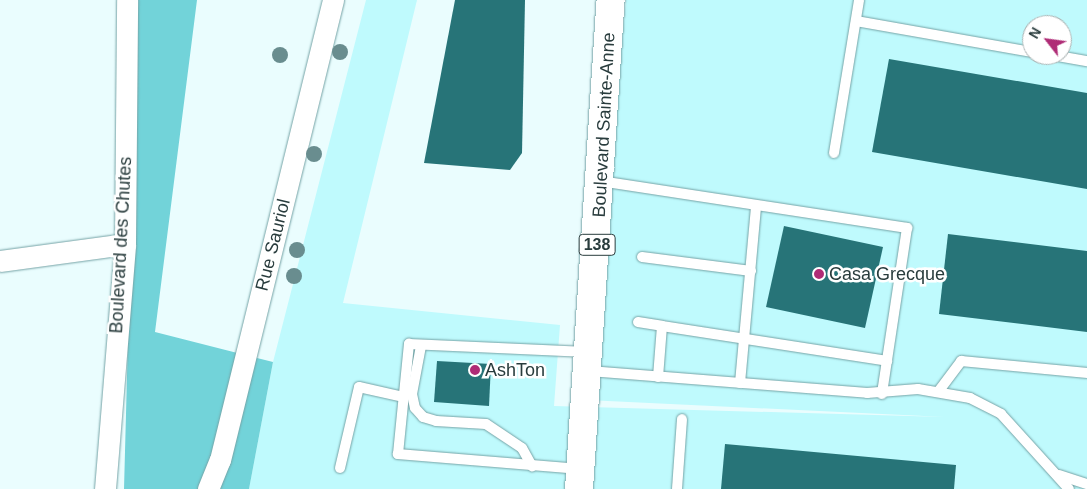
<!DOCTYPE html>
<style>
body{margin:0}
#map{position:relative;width:1087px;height:489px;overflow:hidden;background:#eafdfe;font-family:Helvetica,sans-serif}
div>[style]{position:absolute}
.built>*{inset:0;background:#bffafd}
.forest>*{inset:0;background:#72d3d9}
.building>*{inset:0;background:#277478}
.roads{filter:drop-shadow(0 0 1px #75a3a6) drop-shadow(0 0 1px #75a3a6)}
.lane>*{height:10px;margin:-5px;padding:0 5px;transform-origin:5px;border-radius:5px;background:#fff}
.street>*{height:21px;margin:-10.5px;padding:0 10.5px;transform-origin:10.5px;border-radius:10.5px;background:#fff}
.primary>*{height:28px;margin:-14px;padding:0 14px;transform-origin:14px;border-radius:14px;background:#fff}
.trees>*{width:16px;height:16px;margin:-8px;border-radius:50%;background:#698d8f}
.dots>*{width:14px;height:14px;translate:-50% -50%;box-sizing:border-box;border:2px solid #fff;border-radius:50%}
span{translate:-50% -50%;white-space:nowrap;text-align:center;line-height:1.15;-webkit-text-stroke:5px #fff;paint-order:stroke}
.shield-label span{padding:1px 4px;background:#fff;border:1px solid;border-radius:4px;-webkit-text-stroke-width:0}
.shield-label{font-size:16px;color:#293c3d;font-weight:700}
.street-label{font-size:18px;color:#293c3d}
.poi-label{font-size:18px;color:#293c3d}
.left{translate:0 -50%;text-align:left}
.north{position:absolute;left:1022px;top:15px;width:50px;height:50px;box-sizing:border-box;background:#fff;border:1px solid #a9b1b1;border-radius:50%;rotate:300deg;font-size:14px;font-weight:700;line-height:20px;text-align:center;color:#293c3d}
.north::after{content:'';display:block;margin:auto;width:18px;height:22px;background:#af2c76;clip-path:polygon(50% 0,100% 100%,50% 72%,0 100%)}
</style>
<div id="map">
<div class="built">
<div style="clip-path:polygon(evenodd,366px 0,417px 0,343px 303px,560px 325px,554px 406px,945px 417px,587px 400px,626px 0,1087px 0,1087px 489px,249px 489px,273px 362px,366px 0,1032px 25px,1062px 25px,1062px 55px,1032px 55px,1032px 25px)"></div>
</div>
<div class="forest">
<div style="clip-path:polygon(137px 0,197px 0,155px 332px,273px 362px,249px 489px,124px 489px)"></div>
</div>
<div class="building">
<div style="clip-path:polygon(455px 0,525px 0,522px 153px,510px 170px,424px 163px)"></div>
<div style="clip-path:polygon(889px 59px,1087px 93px,1087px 189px,872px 152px)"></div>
<div style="clip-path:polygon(784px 226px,883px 247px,865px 328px,766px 307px)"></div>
<div style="clip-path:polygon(948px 234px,1087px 251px,1087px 332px,939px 314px)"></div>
<div style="clip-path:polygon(437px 361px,491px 364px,489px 406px,434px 402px)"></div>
<div style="clip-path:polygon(725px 444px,956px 465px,954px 489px,721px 489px)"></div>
</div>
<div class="roads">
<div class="lane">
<div style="left:856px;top:21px;width:179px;rotate:10deg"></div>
<div style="left:1052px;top:55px;width:36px;rotate:10deg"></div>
<div style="left:834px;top:153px;width:155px;rotate:-80.7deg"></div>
<div style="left:600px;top:181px;width:311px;rotate:8.7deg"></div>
<div style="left:907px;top:228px;width:168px;rotate:98.6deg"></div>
<div style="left:642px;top:257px;width:110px;rotate:7.3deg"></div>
<div style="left:638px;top:322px;width:24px;rotate:9deg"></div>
<div style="left:421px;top:346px;width:49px;rotate:100.6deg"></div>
<div style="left:412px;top:394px;width:14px;rotate:78deg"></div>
<div style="left:415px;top:408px;width:12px;rotate:48deg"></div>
<div style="left:423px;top:417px;width:14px;rotate:17deg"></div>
<div style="left:436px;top:421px;width:50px;rotate:3.4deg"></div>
<div style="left:486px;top:424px;width:43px;rotate:33.7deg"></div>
<div style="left:522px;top:448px;width:21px;rotate:61deg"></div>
<div style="left:589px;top:371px;width:279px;rotate:4.5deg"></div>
<div style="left:867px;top:393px;width:51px;rotate:-4.5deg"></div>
<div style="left:918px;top:389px;width:53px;rotate:9.8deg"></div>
<div style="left:970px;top:398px;width:35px;rotate:27deg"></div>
<div style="left:1001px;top:414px;width:101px;rotate:47.8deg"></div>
<div style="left:658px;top:377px;width:51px;rotate:-85.5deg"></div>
<div style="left:662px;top:326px;width:228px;rotate:8.8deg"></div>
<div style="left:740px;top:383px;width:178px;rotate:-84.8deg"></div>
<div style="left:938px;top:392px;width:39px;rotate:-53deg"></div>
<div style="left:961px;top:361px;width:127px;rotate:5.4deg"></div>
<div style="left:340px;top:468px;width:83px;rotate:-76.8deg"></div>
<div style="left:359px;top:387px;width:45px;rotate:12.8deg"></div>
<div style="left:580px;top:469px;width:183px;rotate:-175.3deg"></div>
<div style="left:398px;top:454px;width:111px;rotate:-84.3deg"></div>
<div style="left:409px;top:344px;width:178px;rotate:2.6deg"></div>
<div style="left:1059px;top:475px;width:29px;rotate:18deg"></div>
<div style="left:677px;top:489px;width:70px;rotate:-85.9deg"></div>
</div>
<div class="street">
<div style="left:0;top:261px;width:126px;rotate:-7.7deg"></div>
<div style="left:105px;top:489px;width:246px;rotate:-85.3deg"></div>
<div style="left:125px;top:244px;width:244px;rotate:-89.5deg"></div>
<div style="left:208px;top:489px;width:31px;rotate:-68deg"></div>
<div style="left:220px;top:460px;width:474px;rotate:-76.2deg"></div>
</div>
<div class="primary">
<div style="left:579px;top:489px;width:490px;rotate:-86.3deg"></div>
</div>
</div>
<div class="trees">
<div style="left:340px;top:52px"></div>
<div style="left:280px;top:55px"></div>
<div style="left:314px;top:154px"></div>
<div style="left:297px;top:250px"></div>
<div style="left:294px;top:276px"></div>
</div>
<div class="dots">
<div style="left:819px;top:274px;background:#af2c76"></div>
<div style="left:475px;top:370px;background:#af2c76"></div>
</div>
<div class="shield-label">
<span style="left:597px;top:245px">138</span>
</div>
<div class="street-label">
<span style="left:604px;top:125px;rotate:-87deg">Boulevard Sainte-Anne</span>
<span style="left:121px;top:245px;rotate:-87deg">Boulevard des Chutes</span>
<span style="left:273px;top:245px;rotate:-76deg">Rue Sauriol</span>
</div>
<div class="poi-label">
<span class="left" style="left:829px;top:274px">Casa Grecque</span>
<span class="left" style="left:485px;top:370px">AshTon</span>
</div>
<div class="north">N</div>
</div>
